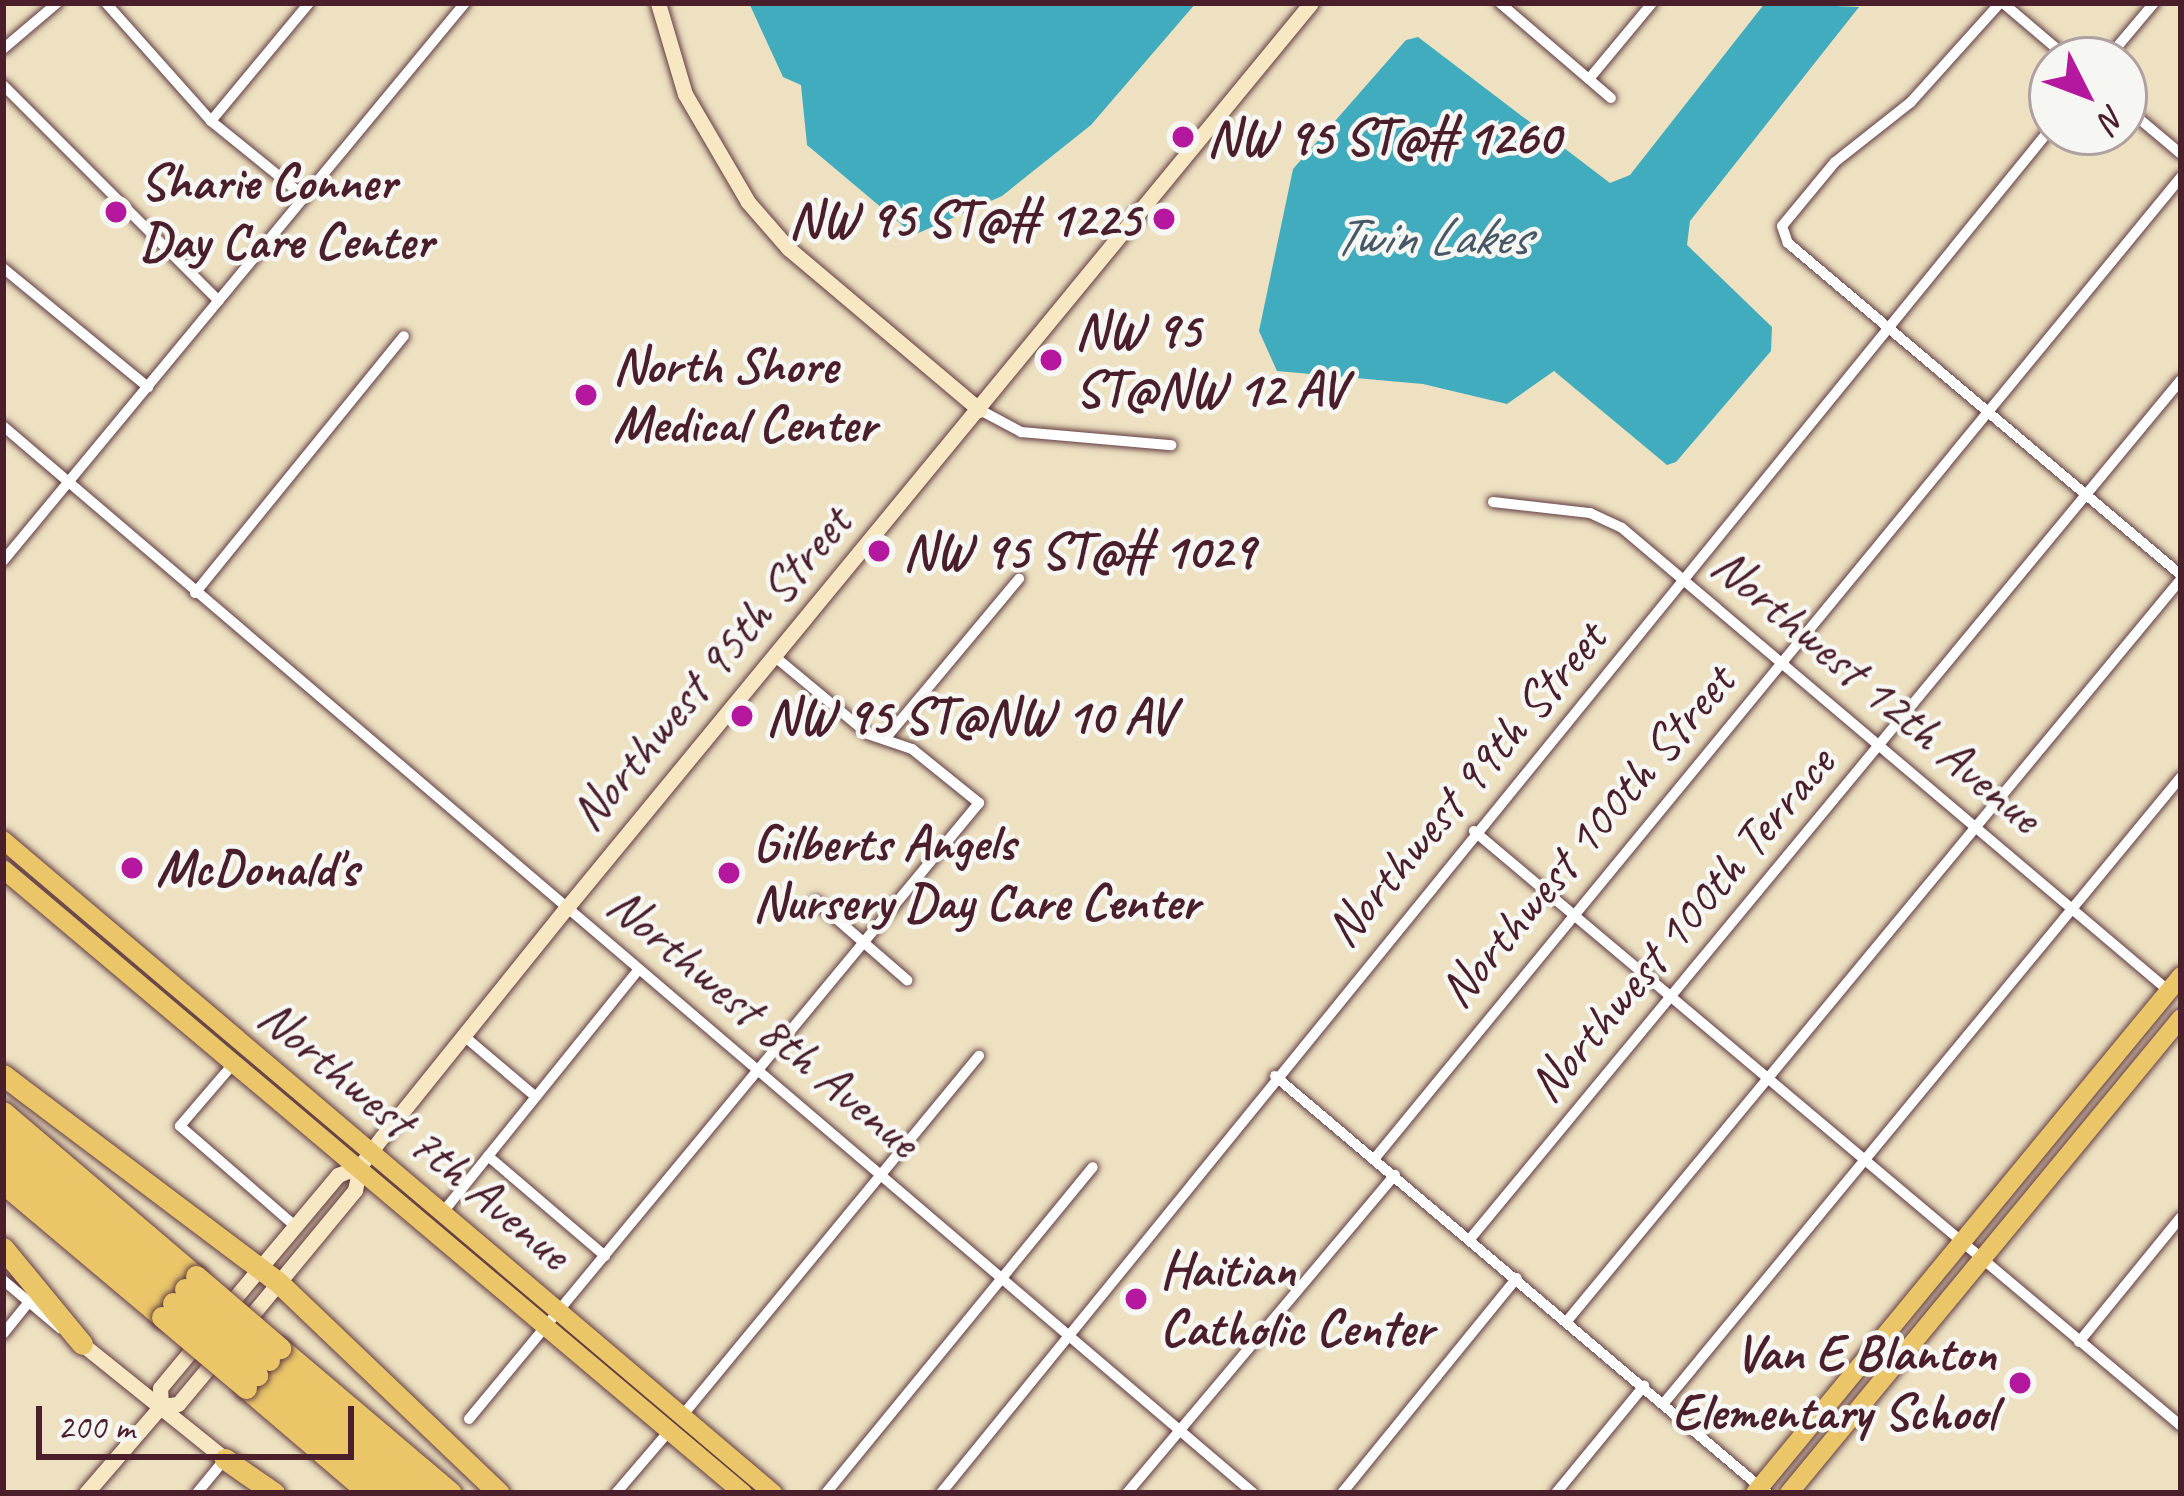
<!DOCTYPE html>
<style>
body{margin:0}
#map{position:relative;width:2184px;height:1496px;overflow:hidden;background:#ede1c1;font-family:Caveat,sans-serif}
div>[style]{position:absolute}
.water>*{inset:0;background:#40acbe}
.roads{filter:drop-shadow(0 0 3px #623c42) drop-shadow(0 0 3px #623c42)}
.street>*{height:10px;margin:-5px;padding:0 5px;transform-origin:5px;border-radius:5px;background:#fff}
.secondary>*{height:15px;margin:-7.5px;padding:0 7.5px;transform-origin:7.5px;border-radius:7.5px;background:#f7e8c3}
.primary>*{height:18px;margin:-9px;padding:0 9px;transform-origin:9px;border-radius:9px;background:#eac669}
.highway>*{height:21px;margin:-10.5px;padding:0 10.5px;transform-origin:10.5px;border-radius:10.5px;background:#eac669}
.bridges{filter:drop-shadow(0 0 3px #623c42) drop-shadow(0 0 3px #623c42)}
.highway-bridge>*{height:21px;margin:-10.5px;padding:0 10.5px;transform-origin:10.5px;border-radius:10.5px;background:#eac669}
.dots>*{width:33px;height:33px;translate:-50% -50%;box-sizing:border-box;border:6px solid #f6f6f2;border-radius:50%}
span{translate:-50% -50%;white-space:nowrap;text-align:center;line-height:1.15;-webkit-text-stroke:9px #f6f6f2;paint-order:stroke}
.poi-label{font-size:51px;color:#4a1f2b;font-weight:700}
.left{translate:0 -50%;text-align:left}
.right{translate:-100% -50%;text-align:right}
.street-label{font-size:51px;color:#4a1f2b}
.water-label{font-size:54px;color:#465766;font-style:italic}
.frame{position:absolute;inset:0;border:6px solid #4a1f2b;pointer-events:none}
.north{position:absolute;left:2028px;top:36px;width:120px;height:120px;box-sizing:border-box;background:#f6f6f2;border:3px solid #b1a0a2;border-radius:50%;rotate:132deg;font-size:33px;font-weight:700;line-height:48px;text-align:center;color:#4a1f2b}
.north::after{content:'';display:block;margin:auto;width:42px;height:54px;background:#b5179e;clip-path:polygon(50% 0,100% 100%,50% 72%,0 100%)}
.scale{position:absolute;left:36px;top:1406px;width:318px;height:54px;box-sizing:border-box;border:6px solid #4a1f2b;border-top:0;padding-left:15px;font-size:36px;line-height:42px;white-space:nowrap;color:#4a1f2b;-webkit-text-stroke:9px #f6f6f2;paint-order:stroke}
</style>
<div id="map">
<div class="water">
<div style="clip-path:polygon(749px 3px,1196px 3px,1091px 125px,1002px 196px,914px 235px,807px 145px,801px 85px,783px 77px)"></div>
<div style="clip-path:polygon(1765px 3px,1859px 7px,1690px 221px,1687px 245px,1772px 327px,1771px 351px,1676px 462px,1667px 465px,1554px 371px,1507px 404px,1423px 384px,1277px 371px,1259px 331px,1293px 169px,1406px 40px,1418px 37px,1610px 183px,1630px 175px)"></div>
</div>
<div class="roads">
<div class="street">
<div style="left:106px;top:3px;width:158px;rotate:48.3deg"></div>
<div style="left:211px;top:121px;width:121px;rotate:39deg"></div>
<div style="left:1500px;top:3px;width:146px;rotate:40.6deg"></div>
<div style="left:2000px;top:3px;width:133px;rotate:132deg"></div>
<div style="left:1911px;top:102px;width:97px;rotate:141.7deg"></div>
<div style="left:1835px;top:162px;width:83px;rotate:129.6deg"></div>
<div style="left:1782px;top:226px;width:18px;rotate:71deg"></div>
<div style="left:1788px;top:243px;width:514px;rotate:40.19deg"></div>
<div style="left:2003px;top:3px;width:88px;rotate:40.4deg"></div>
<div style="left:3px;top:49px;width:71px;rotate:-40.4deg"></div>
<div style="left:2106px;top:60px;width:75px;rotate:-49.9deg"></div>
<div style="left:1589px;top:79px;width:99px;rotate:-50.3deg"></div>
<div style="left:3px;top:85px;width:305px;rotate:45deg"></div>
<div style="left:2124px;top:106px;width:75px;rotate:40.1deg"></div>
<div style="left:211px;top:121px;width:153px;rotate:-50.3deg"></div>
<div style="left:3px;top:268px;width:188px;rotate:39.4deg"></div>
<div style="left:980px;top:410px;width:47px;rotate:28.2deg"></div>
<div style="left:1021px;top:432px;width:151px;rotate:5deg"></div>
<div style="left:3px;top:426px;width:1643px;rotate:40.48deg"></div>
<div style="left:1493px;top:502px;width:98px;rotate:6.5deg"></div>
<div style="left:1590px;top:513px;width:35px;rotate:25deg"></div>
<div style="left:1622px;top:528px;width:717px;rotate:40.25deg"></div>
<div style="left:3px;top:561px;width:724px;rotate:-50.38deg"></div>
<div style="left:195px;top:593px;width:331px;rotate:-50.9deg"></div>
<div style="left:885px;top:739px;width:209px;rotate:-50.1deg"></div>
<div style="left:1474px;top:831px;width:924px;rotate:40.08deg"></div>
<div style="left:816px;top:901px;width:121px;rotate:41deg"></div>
<div style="left:464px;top:1036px;width:94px;rotate:40.3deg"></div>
<div style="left:234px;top:1063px;width:83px;rotate:130.6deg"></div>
<div style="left:180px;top:1126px;width:152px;rotate:41deg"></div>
<div style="left:1275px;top:1076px;width:645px;rotate:40.28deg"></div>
<div style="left:488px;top:1156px;width:154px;rotate:40.5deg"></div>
<div style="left:1375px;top:1158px;width:1270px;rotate:-50.59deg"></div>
<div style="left:443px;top:1212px;width:312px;rotate:-51.1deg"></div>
<div style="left:1470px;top:1239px;width:1115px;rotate:-50.39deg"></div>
<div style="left:3px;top:1280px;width:75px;rotate:40.1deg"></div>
<div style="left:1567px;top:1321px;width:963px;rotate:-50.39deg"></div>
<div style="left:3px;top:1334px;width:40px;rotate:-51deg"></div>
<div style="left:2079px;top:1342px;width:161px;rotate:-50.8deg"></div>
<div style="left:1664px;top:1403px;width:812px;rotate:-50.45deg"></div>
<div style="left:682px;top:1416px;width:467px;rotate:-50.5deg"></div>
<div style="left:469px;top:1419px;width:800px;rotate:-50.38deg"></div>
<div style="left:979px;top:803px;width:86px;rotate:-141.1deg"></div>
<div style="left:912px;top:749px;width:46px;rotate:-161.2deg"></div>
<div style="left:868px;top:734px;width:122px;rotate:-140.3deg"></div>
<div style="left:197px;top:1493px;width:44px;rotate:-50.5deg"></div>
<div style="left:616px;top:1493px;width:83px;rotate:-49.4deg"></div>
<div style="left:826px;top:1493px;width:421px;rotate:-50.7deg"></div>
<div style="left:941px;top:1493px;width:1761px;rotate:-50.88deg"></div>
<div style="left:1127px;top:1493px;width:416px;rotate:-49.9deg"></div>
<div style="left:1342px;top:1493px;width:277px;rotate:-50.9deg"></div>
<div style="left:1556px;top:1493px;width:139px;rotate:-50.6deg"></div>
</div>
<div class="secondary">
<div style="left:658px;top:3px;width:95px;rotate:73.5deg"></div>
<div style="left:685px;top:94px;width:125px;rotate:59.7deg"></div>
<div style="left:748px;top:202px;width:61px;rotate:49deg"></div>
<div style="left:788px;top:248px;width:251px;rotate:40.2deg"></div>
<div style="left:223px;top:1312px;width:179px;rotate:-50deg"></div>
<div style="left:338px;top:1175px;width:24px;rotate:-22deg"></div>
<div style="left:241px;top:1328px;width:179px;rotate:-50.4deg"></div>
<div style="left:355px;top:1190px;width:25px;rotate:-78deg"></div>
<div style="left:360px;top:1166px;width:36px;rotate:-53deg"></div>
<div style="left:382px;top:1137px;width:297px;rotate:-51.2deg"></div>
<div style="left:568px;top:906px;width:1169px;rotate:-50.55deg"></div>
<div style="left:82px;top:1344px;width:184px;rotate:38.8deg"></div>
<div style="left:161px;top:1406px;width:18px;rotate:-93deg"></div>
<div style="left:160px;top:1388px;width:62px;rotate:-50.2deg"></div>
<div style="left:86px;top:1493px;width:115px;rotate:-49.2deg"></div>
<div style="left:161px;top:1406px;width:17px;rotate:-7deg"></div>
<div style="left:178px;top:1404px;width:62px;rotate:-50.2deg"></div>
</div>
<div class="primary">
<div style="left:3px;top:840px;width:1010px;rotate:40.3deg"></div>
<div style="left:3px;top:869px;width:968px;rotate:40.14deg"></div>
<div style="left:1755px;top:1493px;width:670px;rotate:-50.51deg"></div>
<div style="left:1789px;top:1493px;width:616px;rotate:-50.47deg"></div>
</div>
<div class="highway">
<div style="left:3px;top:1075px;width:346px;rotate:37deg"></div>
<div style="left:279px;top:1283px;width:304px;rotate:43.7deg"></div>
<div style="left:3px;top:1112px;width:253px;rotate:40.4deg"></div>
<div style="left:3px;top:1133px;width:240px;rotate:40.6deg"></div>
<div style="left:3px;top:1159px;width:223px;rotate:40.3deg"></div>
<div style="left:3px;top:1183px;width:208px;rotate:40.1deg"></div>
<div style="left:3px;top:1248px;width:124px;rotate:50.5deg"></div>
<div style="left:280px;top:1348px;width:224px;rotate:40.3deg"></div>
<div style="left:269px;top:1360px;width:205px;rotate:40.4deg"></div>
<div style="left:257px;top:1375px;width:182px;rotate:40.5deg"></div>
<div style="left:246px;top:1388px;width:162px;rotate:40.5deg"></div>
<div style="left:225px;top:1459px;width:60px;rotate:34.8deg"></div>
</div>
</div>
<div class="bridges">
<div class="highway-bridge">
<div style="left:196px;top:1276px;width:111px;rotate:40.6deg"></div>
<div style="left:185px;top:1289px;width:110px;rotate:40.2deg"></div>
<div style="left:173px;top:1303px;width:111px;rotate:40.6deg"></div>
<div style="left:162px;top:1317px;width:110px;rotate:40.2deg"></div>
</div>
</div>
<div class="dots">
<div style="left:1183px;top:137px;background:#b5179e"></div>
<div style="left:116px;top:212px;background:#b5179e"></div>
<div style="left:1164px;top:219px;background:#b5179e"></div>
<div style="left:1051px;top:360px;background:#b5179e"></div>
<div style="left:586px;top:395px;background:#b5179e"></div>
<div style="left:879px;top:551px;background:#b5179e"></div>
<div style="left:742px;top:716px;background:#b5179e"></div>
<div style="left:132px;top:868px;background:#b5179e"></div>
<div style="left:729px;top:873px;background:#b5179e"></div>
<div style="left:1136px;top:1299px;background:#b5179e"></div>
<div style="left:2020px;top:1383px;background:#b5179e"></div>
</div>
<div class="poi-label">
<span class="left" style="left:1207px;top:137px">NW 95 ST@# 1260</span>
<span class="left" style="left:140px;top:212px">Sharie Conner<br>Day Care Center</span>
<span class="right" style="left:1140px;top:219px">NW 95 ST@# 1225</span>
<span class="left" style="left:1075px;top:360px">NW 95<br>ST@NW 12 AV</span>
<span class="left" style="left:613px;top:395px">North Shore<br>Medical Center</span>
<span class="left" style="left:903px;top:551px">NW 95 ST@# 1029</span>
<span class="left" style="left:766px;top:716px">NW 95 ST@NW 10 AV</span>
<span class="left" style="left:753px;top:873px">Gilberts Angels<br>Nursery Day Care Center</span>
<span class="left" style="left:156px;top:868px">McDonald's</span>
<span class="left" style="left:1160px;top:1299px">Haitian<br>Catholic Center</span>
<span class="right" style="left:1996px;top:1383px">Van E Blanton<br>Elementary School</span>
</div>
<div class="street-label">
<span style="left:710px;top:668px;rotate:-50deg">Northwest 95th Street</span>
<span style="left:1877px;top:690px;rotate:40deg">Northwest 12th Avenue</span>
<span style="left:1465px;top:784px;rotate:-50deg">Northwest 99th Street</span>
<span style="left:1586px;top:836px;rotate:-50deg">Northwest 100th Street</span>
<span style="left:1681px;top:924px;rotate:-50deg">Northwest 100th Terrace</span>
<span style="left:764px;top:1022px;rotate:40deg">Northwest 8th Avenue</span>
<span style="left:415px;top:1134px;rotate:40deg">Northwest 7th Avenue</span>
</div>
<div class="water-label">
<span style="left:1430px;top:236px">Twin Lakes</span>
</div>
<div class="frame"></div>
<div class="north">N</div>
<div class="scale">200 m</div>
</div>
